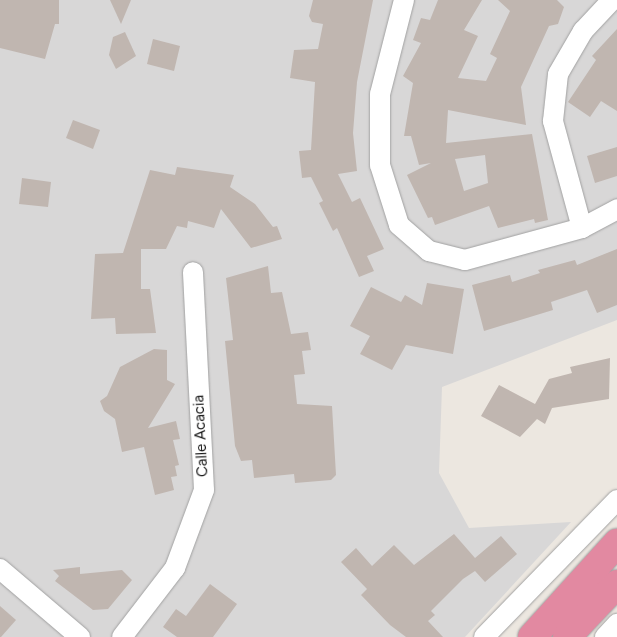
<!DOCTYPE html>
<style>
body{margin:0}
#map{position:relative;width:617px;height:637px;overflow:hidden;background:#ece7e0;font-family:Figtree,sans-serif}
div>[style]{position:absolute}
.residential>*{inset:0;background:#d8d7d7}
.building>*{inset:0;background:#c0b6b0}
.roads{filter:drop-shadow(0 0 1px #a1a1a1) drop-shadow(0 0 1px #a1a1a1)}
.street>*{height:20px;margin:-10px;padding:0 10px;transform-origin:10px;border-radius:10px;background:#fff}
.highway>*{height:28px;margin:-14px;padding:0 14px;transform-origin:14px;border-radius:14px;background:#e289a1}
span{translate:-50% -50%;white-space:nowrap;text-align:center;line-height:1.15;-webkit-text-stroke:4px #fff;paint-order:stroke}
.street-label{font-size:15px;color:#1a1a1a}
</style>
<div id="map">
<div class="residential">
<div style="clip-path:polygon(0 0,617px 0,617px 320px,442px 387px,439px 473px,469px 528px,571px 522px,465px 637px,0 637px)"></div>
</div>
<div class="building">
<div style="clip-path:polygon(0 0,59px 0,59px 24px,55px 24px,45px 59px,0 48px)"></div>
<div style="clip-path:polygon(110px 0,131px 0,121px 24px)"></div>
<div style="clip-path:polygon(313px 0,373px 0,357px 82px,353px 133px,357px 171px,338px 174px,352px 202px,360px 198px,384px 249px,367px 256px,374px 271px,359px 277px,337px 228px,333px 231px,319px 203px,323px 201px,311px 177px,302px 178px,299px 151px,311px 150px,315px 82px,290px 78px,294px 50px,318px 49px,323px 24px,312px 22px,309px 16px)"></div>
<div style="clip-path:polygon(evenodd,438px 0,482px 0,464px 30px,478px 36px,458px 78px,486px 81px,497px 58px,490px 54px,510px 11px,498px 0,557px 0,564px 7px,558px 24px,549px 26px,521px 87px,526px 125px,448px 110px,446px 143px,532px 134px,548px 220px,535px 223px,534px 219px,498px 228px,489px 206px,435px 225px,432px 217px,428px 218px,407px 175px,431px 163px,419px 165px,411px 136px,404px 136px,413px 83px,403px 76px,421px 43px,413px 40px,421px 18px,430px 20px,438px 0,485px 155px,488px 183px,464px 191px,455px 159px,485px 155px)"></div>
<div style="clip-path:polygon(617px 29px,617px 111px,601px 101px,590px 117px,568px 102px,596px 60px,592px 56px)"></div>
<div style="clip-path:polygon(125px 32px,136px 56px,116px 69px,109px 55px,113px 37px)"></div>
<div style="clip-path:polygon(153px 39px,180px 46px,174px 71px,147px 64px)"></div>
<div style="clip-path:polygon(73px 120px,100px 130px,93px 149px,66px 138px)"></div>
<div style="clip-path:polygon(617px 147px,617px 176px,595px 183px,587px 156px)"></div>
<div style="clip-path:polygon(177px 167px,234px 175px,230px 187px,255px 204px,273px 227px,277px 226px,282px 239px,251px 248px,221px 209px,214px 228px,188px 221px,187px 228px,177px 226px,166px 249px,141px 249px,141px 289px,150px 289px,156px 333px,116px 334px,115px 318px,91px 319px,95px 254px,123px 253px,150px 170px,175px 175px)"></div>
<div style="clip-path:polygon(22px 178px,51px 182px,48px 207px,19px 204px)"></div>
<div style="clip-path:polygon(617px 249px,617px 305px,597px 313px,587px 290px,551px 302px,553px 310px,484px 331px,472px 285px,510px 275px,512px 282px,540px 273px,538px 270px,575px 260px,577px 265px)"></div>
<div style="clip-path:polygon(268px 266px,271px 293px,282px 292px,291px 334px,308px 332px,311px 350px,302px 351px,305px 374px,294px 375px,297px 404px,332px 406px,336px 475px,331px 480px,295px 483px,294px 474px,254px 478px,252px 460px,241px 461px,235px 446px,225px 341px,233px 340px,226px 278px)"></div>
<div style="clip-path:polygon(427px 283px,464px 289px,453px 354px,406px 345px,392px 370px,360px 354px,370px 336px,350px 326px,371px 287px,401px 302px,405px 295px,422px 305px)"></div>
<div style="clip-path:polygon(154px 349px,167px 350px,167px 380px,175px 384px,148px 428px,176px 421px,180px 439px,173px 440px,179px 465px,175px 466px,177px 476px,171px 477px,174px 490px,155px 495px,144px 447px,122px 452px,115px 419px,104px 411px,100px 401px,107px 396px,120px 367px)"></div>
<div style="clip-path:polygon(610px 358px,609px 399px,552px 408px,545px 424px,537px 419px,520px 437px,481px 416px,499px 385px,535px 404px,549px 379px,572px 373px,570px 367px)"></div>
<div style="clip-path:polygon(454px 534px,475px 558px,501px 536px,517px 554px,485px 582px,475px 571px,463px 579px,431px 611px,435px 615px,428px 621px,443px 637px,406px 637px,390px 625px,361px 595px,367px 589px,341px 562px,356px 548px,372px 566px,394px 545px,414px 565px)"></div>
<div style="clip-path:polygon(80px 567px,80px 574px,122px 570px,132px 580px,108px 609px,93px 610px,55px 581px,59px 576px,53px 570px)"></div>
<div style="clip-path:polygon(210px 584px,237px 604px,213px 637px,177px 637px,163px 627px,176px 609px,186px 616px)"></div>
<div style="clip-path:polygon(0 606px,16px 620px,1px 637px,0 637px)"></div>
</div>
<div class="roads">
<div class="street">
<div style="left:404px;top:0;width:97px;rotate:104.3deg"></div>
<div style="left:380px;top:94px;width:71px;rotate:90deg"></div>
<div style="left:380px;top:165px;width:63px;rotate:72.4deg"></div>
<div style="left:399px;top:225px;width:40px;rotate:41deg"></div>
<div style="left:429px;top:251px;width:37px;rotate:14deg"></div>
<div style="left:465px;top:260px;width:121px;rotate:-15.3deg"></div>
<div style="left:582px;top:228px;width:40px;rotate:-28deg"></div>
<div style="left:582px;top:228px;width:111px;rotate:-105.2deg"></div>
<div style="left:553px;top:121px;width:47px;rotate:-83.9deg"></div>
<div style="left:558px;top:74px;width:50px;rotate:-59.8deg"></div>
<div style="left:583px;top:31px;width:42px;rotate:-46.9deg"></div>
<div style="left:0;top:569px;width:105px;rotate:40.4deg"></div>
<div style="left:122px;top:637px;width:87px;rotate:-52.5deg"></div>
<div style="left:175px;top:568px;width:83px;rotate:-69.6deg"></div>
<div style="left:204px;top:490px;width:218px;rotate:-92.9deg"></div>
<div style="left:484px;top:637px;width:191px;rotate:-45.8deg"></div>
<div style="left:605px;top:637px;width:18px;rotate:-47deg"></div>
</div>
<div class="highway">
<div style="left:532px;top:637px;width:127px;rotate:-47.9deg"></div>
<div style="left:567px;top:637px;width:73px;rotate:-46.7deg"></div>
</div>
</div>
<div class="street-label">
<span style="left:201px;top:436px;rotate:-93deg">Calle Acacia</span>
</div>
</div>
